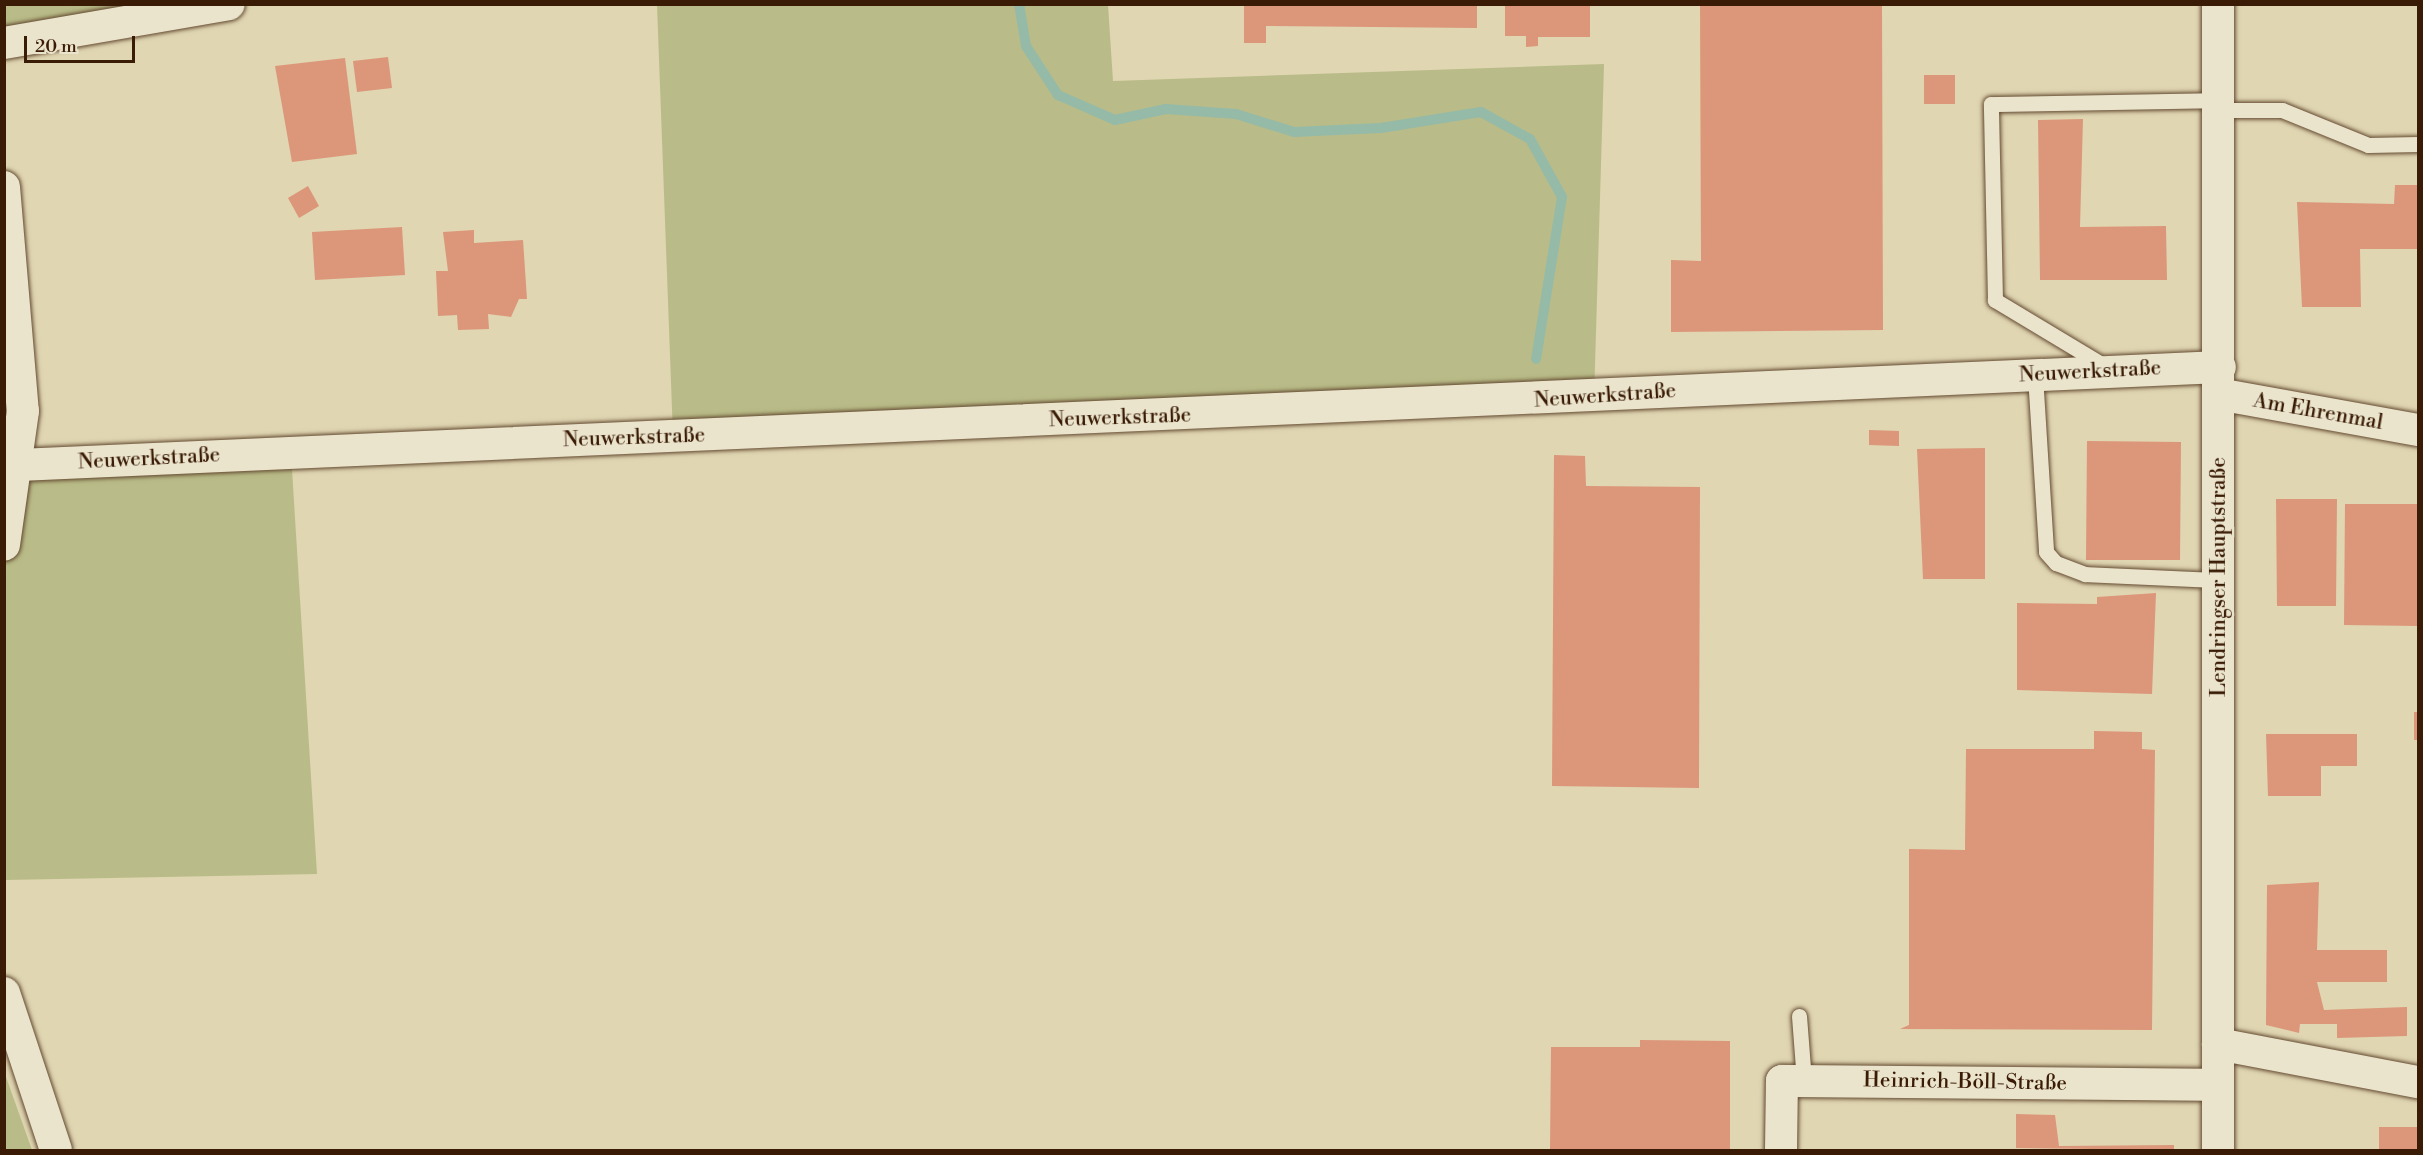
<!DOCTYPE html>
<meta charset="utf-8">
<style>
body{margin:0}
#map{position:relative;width:2423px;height:1155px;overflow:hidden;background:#e0d6b2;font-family:"Libre Bodoni",serif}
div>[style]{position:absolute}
.green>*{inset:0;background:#b9bc88}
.stream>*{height:10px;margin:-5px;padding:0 5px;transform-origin:5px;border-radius:5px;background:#95baa7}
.building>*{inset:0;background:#dc967a}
.roads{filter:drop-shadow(0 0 2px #644a31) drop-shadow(0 0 2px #644a31)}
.service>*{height:15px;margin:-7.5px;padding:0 7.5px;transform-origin:7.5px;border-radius:7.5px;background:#ebe4cd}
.minor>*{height:32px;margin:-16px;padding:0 16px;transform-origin:16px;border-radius:16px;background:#ebe4cd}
span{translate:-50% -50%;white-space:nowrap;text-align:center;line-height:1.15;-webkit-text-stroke:4.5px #ebe4cd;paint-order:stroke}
.street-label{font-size:21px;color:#3a1b06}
.frame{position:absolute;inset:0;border:6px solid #3a1b06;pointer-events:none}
.scale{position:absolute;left:24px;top:36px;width:111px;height:27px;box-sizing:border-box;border:3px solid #3a1b06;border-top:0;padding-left:8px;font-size:18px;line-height:21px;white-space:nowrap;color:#3a1b06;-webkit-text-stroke:4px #ebe4cd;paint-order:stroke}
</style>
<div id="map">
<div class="green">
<div style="clip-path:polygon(5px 5px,229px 5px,5px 43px)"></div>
<div style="clip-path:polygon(657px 5px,1108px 5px,1113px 81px,1604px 64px,1594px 399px,673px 436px)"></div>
<div style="clip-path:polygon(291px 453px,317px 874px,5px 880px,4px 545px,19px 465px)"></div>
<div style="clip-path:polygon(4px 1074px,5px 1074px,32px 1150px,5px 1150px)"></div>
</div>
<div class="stream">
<div style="left:1019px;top:4px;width:43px;rotate:80.5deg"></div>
<div style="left:1026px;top:46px;width:59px;rotate:56.9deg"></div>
<div style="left:1058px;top:95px;width:62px;rotate:23.7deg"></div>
<div style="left:1115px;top:120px;width:52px;rotate:-12.2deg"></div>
<div style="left:1166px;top:109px;width:70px;rotate:4.1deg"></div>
<div style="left:1236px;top:114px;width:61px;rotate:17.2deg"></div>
<div style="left:1294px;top:132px;width:87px;rotate:-2.6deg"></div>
<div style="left:1381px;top:128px;width:101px;rotate:-9.1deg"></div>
<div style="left:1481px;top:112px;width:56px;rotate:28.9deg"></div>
<div style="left:1530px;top:139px;width:66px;rotate:61.1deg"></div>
<div style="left:1562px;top:197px;width:164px;rotate:99.1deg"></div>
</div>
<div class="building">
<div style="clip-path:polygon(1244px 4px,1477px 4px,1477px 28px,1266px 26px,1266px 43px,1244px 43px)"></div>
<div style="clip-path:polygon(1700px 4px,1882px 4px,1883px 330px,1671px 332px,1671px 260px,1701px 261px)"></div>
<div style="clip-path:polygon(1505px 5px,1590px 5px,1590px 37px,1538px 37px,1538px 46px,1526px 47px,1526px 36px,1505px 36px)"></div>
<div style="clip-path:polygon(388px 57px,392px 88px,357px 92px,353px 61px)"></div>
<div style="clip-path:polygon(345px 58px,357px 154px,292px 162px,275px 66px)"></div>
<div style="clip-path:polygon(1924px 75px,1955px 75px,1955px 104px,1924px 104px)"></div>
<div style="clip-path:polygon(2083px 119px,2080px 227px,2166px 226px,2167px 280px,2040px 280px,2038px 120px)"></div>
<div style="clip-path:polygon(2395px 185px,2418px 185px,2418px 249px,2360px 249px,2361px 307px,2302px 307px,2297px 202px,2394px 204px)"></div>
<div style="clip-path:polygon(308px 186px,319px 206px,299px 218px,288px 198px)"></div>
<div style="clip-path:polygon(402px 227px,405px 275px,315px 280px,312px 232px)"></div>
<div style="clip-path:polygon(474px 230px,474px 243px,523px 240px,527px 299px,519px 299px,511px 317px,488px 314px,489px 329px,458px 330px,457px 315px,438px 316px,436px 271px,448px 271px,443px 232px)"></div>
<div style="clip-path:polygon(1869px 430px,1899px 431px,1899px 446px,1869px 445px)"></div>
<div style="clip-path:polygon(2087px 441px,2181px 442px,2180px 560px,2086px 560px)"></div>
<div style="clip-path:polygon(1985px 448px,1985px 579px,1923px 579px,1917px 449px)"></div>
<div style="clip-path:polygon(1554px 455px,1585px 456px,1586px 486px,1700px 487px,1699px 788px,1552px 786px)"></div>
<div style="clip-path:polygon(2276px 499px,2337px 499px,2336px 606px,2277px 606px)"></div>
<div style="clip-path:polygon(2345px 504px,2418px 504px,2418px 626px,2344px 625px)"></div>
<div style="clip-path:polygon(2156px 593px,2152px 694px,2017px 690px,2017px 603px,2097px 604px,2097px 597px)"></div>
<div style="clip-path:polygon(2414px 712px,2418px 712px,2418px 740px,2414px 740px)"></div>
<div style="clip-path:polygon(2094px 731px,2142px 732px,2142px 749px,2155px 750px,2152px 1030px,1900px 1029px,1909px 1025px,1909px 849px,1965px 850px,1966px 749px,2094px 749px)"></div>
<div style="clip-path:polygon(2266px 734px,2357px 734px,2357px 766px,2321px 766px,2321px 796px,2268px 796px)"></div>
<div style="clip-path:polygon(2319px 882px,2317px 950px,2387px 950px,2387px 982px,2317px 982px,2324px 1010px,2407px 1007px,2407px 1036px,2337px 1038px,2337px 1024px,2300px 1024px,2299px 1033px,2266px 1025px,2267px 885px)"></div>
<div style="clip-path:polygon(1640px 1040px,1730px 1041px,1730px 1150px,1550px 1150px,1551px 1047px,1640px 1047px)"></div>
<div style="clip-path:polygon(2016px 1114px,2055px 1115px,2059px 1146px,2174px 1145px,2174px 1150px,2016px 1148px)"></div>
<div style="clip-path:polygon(2379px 1127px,2418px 1127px,2418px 1150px,2379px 1150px)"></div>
</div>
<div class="roads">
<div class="service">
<div style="left:2219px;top:110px;width:63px"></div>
<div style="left:2282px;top:110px;width:93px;rotate:22.1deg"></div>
<div style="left:2368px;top:145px;width:50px;rotate:-1.1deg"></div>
<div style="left:2108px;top:368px;width:132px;rotate:-149deg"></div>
<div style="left:1995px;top:300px;width:196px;rotate:-91.2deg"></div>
<div style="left:1991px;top:104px;width:227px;rotate:-1deg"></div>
<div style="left:2035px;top:375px;width:177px;rotate:86.4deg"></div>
<div style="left:2046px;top:552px;width:15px;rotate:48deg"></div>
<div style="left:2056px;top:563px;width:31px;rotate:21deg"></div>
<div style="left:2085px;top:574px;width:134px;rotate:2.6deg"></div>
<div style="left:1799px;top:1016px;width:65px;rotate:85.6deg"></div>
</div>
<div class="minor">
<div style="left:4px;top:43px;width:228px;rotate:-9.8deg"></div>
<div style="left:4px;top:187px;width:225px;rotate:85.2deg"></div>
<div style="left:23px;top:411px;width:135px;rotate:98.1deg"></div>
<div style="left:2218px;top:394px;width:203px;rotate:10.2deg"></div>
<div style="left:19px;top:465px;width:2203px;rotate:-2.55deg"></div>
<div style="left:4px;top:993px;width:165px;rotate:71.7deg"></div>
<div style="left:2218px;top:1044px;width:204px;rotate:10.8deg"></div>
<div style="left:1781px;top:1150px;width:69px;rotate:-89.2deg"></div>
<div style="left:1782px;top:1081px;width:436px;rotate:0.5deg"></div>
<div style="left:2218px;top:1150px;width:1146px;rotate:-90deg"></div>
</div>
</div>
<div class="street-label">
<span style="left:2090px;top:372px;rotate:-3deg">Neuwerkstraße</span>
<span style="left:1605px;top:396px;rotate:-4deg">Neuwerkstraße</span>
<span style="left:2318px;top:412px;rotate:10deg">Am Ehrenmal</span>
<span style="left:1120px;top:418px;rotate:-2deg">Neuwerkstraße</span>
<span style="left:634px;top:438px;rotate:-2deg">Neuwerkstraße</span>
<span style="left:149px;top:459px;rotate:-3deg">Neuwerkstraße</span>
<span style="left:2219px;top:577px;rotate:-90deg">Lendringser Hauptstraße</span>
<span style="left:1965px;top:1082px;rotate:1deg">Heinrich-Böll-Straße</span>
</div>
<div class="frame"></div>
<div class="scale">20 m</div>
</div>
